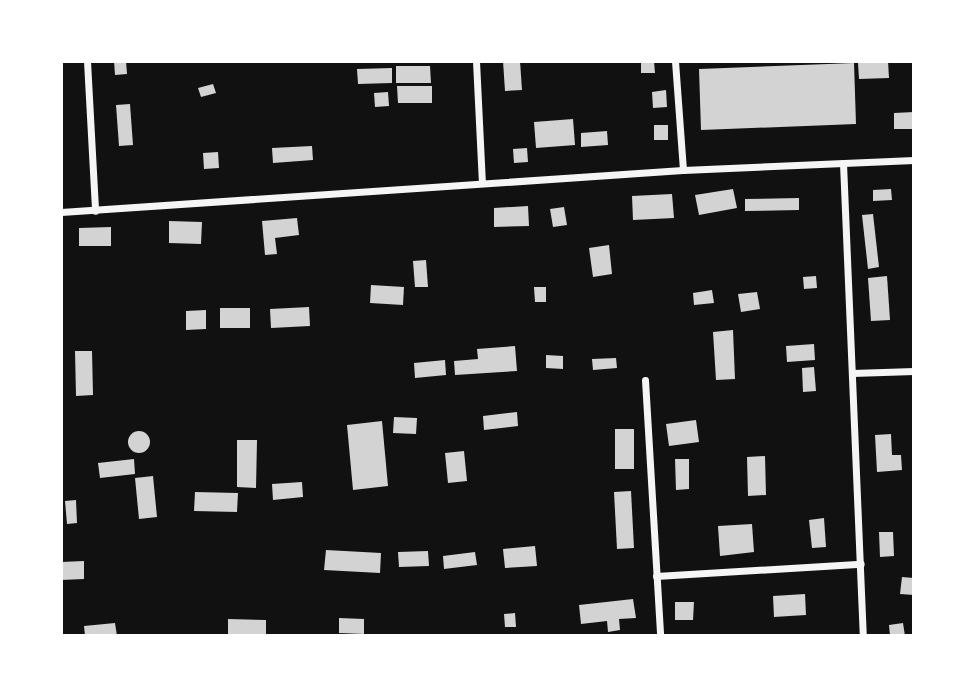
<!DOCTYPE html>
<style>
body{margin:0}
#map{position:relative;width:975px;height:697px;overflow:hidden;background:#111;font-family:Overpass,sans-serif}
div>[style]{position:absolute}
.building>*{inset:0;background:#d3d3d3}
.round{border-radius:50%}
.minor>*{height:7px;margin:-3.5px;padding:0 3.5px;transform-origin:3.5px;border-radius:3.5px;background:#f5f5f5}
span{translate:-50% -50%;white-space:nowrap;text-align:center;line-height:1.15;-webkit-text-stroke:7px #fff;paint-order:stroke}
.frame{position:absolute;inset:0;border:63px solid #fff;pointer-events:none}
</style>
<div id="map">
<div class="building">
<div style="clip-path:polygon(114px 61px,126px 61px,127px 74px,115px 75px)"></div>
<div style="clip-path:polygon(503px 61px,520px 61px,522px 90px,505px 91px)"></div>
<div style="clip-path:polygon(641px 61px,654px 61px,655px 73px,641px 73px)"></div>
<div style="clip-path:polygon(888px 61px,889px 78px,859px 79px,858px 63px)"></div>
<div style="clip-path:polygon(854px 63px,856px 124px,701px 130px,699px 69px)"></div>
<div style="clip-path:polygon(396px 66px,430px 66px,431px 83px,396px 83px)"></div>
<div style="clip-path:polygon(392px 68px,392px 83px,358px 84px,357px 69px)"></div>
<div style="clip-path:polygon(213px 84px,216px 93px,201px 97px,198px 88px)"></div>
<div style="clip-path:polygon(397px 86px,432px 86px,432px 103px,398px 103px)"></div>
<div style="clip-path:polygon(666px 90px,667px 107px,653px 108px,652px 92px)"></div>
<div style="clip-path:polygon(388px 92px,389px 106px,375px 107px,374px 93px)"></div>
<div style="clip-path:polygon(130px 104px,133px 145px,119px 146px,116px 105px)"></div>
<div style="clip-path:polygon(914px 112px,914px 129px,894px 129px,894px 113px)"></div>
<div style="clip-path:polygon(573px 119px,575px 145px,536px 148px,534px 122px)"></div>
<div style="clip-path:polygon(654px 125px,668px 125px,668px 140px,654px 140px)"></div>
<div style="clip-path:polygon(607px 131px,608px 145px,581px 147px,581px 133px)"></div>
<div style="clip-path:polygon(312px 146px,313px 160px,273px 163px,272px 148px)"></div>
<div style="clip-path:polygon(527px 148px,528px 162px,514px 163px,513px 149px)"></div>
<div style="clip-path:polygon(218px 152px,219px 168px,204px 169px,203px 153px)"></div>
<div style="clip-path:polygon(733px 189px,737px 208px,699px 215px,695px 195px)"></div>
<div style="clip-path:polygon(891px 189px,892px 200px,873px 201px,873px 190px)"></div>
<div style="clip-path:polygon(672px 194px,674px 218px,633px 220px,632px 196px)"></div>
<div style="clip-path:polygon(799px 198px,799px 210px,745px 211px,745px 199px)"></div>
<div style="clip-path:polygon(528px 206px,529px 226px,494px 227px,494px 208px)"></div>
<div style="clip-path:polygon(564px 207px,567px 225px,553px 227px,550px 209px)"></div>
<div style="clip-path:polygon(873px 214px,879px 267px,868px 269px,862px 215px)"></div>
<div style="clip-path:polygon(297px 218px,299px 235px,275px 238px,277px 254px,265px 255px,262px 221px)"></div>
<div style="clip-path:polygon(169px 221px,202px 222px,201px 244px,169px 243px)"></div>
<div style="clip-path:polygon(111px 227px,111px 246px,79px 246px,79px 228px)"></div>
<div style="clip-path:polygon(609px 245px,612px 274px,593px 277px,589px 248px)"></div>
<div style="clip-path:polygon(426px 260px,428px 287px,415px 287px,413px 261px)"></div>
<div style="clip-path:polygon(816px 276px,817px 288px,804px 289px,803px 277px)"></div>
<div style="clip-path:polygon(887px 276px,890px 320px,871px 321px,868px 278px)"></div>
<div style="clip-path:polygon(371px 285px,404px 287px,403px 305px,370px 303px)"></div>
<div style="clip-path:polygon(534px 287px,546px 287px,546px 302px,535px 302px)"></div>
<div style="clip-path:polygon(712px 290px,714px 303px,694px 305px,693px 293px)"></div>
<div style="clip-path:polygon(757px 292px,760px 309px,741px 312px,738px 294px)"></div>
<div style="clip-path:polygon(309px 307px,310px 326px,271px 328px,270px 309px)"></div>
<div style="clip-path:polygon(220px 308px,250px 308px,250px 328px,220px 328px)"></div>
<div style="clip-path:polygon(206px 310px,206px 329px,186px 330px,186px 311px)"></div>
<div style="clip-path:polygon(733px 330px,735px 379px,716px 380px,713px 332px)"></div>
<div style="clip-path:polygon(814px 344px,815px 360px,787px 362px,786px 346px)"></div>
<div style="clip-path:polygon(515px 346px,517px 371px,455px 375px,454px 361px,478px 359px,477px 349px)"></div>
<div style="clip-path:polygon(75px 351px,92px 351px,93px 395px,76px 396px)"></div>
<div style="clip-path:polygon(546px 355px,563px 356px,563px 369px,546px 368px)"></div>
<div style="clip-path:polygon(616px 358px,617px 368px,593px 370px,592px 359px)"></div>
<div style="clip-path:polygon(445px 360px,446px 375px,415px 378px,414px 363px)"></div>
<div style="clip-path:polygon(814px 367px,816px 391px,803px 392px,802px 368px)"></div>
<div style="clip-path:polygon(517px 412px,518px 426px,484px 430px,483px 416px)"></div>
<div style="clip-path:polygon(394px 417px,417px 418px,416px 434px,393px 433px)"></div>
<div style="clip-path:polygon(696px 420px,699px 442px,669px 446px,666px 424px)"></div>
<div style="clip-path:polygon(382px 421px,388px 486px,353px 490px,347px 425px)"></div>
<div style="clip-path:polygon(615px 429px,634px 429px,634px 469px,615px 469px)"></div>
<div class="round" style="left:128px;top:431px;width:22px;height:22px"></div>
<div style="clip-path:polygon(891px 434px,892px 455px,901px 455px,902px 470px,877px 472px,875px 435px)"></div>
<div style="clip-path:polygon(237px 440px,257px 440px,256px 488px,237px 487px)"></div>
<div style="clip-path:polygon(464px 451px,467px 481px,448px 483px,445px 453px)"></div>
<div style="clip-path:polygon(765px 456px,766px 495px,748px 496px,747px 457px)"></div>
<div style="clip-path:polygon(134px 459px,135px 474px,100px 478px,98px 463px)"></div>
<div style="clip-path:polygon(675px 459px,689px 459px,689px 489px,676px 490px)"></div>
<div style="clip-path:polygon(153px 476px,157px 517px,139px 519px,135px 478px)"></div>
<div style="clip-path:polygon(302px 482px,303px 497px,273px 500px,272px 484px)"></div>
<div style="clip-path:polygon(631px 491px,634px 548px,617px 549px,614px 492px)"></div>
<div style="clip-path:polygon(195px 492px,238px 493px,237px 512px,194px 511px)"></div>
<div style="clip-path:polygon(76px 500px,77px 523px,67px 524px,65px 501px)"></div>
<div style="clip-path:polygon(824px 518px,826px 547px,812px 548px,809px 520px)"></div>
<div style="clip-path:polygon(752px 524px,754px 552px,720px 556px,718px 526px)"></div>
<div style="clip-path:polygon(879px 532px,893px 532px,894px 556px,880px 557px)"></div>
<div style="clip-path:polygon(535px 546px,537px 566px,505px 568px,503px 549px)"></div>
<div style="clip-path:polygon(326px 550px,381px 553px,380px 573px,324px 570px)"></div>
<div style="clip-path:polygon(428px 551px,429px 566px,399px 567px,398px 552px)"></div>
<div style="clip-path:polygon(475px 552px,477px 565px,444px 569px,443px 556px)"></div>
<div style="clip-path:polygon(84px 561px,84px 579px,61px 580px,61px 562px)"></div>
<div style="clip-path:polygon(902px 577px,914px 578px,914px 595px,900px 594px)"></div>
<div style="clip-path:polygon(805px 594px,806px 615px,774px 617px,773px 596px)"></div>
<div style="clip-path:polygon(633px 599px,636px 618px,619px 619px,620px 630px,608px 632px,607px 621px,581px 624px,579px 605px)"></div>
<div style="clip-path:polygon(675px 602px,694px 602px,693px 620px,675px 620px)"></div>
<div style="clip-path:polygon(515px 613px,516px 627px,505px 627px,504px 614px)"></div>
<div style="clip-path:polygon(339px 618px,364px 619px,364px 634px,339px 633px)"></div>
<div style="clip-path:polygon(228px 619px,266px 620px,266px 635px,228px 635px)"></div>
<div style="clip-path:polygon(115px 623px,117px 636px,85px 636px,84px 626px)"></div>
<div style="clip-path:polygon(903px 623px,905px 636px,890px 636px,889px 625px)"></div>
</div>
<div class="minor">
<div style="left:87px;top:61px;width:150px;rotate:86.9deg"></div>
<div style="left:476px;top:61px;width:122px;rotate:87.2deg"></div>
<div style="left:675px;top:61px;width:109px;rotate:85.8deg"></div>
<div style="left:843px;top:163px;width:473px;rotate:87.6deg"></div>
<div style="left:61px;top:212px;width:623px;rotate:-3.86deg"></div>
<div style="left:683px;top:170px;width:231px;rotate:-2.5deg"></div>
<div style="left:852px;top:373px;width:62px;rotate:-1.8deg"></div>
<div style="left:645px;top:380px;width:256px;rotate:86.6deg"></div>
<div style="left:656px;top:576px;width:205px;rotate:-3.4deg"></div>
</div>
<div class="frame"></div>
</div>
